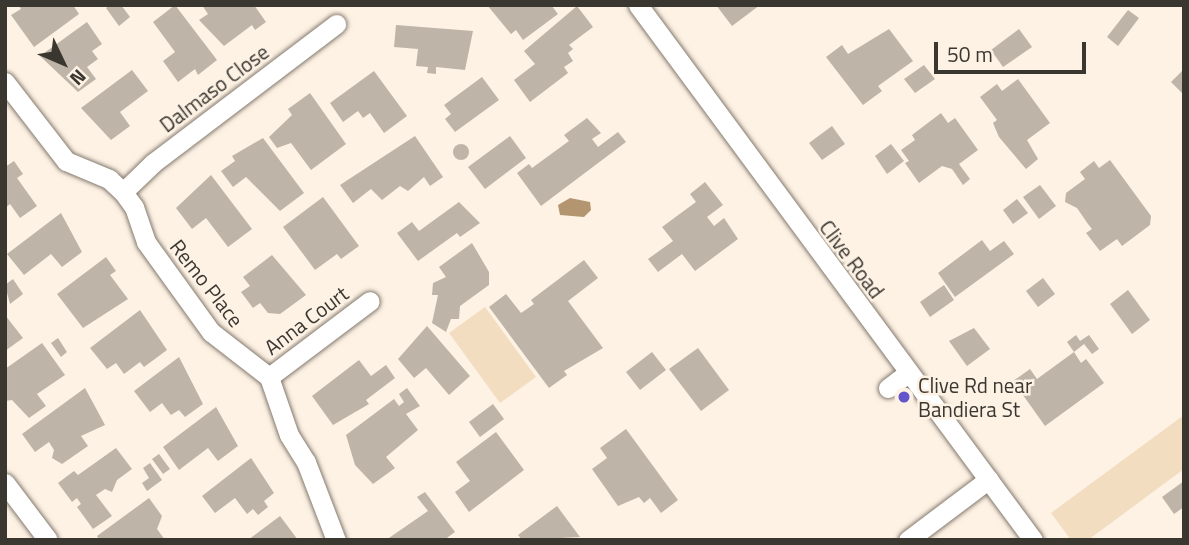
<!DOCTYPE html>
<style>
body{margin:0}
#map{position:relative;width:1189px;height:545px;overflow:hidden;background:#fdf2e4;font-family:"Titillium Web",sans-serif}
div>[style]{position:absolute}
.green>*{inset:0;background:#f3ddc1}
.water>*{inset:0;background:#b39670}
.building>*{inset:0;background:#beb4a7}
.round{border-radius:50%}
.roads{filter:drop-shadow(0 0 2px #83796d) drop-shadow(0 0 2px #83796d)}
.minor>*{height:19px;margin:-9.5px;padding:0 9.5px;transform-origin:9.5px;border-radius:9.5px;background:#fff}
.dots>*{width:19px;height:19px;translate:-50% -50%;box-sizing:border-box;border:4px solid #fdf2e4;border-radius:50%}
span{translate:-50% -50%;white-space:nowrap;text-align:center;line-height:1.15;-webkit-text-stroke:5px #fdf2e4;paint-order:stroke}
.street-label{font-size:21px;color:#3a3630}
.poi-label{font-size:21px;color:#3a3630}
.left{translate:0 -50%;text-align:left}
.frame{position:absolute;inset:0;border:7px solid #3a3630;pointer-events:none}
.north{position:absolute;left:28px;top:28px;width:70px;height:70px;-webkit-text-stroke:5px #fdf2e4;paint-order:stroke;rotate:134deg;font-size:19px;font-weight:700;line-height:28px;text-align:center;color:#3a3630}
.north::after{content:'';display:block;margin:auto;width:24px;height:32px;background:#3a3630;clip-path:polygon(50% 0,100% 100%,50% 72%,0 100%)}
.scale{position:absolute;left:934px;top:42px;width:152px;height:32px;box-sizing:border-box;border:4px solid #3a3630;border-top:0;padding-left:9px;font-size:21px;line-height:24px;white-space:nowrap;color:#3a3630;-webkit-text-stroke:5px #fdf2e4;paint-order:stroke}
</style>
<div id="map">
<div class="green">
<div style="clip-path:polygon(485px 307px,536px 377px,500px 403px,449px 333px)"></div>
<div style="clip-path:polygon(1184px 415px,1184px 469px,1088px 540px,1071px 540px,1051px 513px)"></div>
</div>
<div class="water">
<div style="clip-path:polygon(570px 198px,590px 202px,591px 210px,584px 217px,560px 215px,558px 205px)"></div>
</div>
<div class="building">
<div style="clip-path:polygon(18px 5px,73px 5px,79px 14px,34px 47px,11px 15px,21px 9px)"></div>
<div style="clip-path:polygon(110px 5px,121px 5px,130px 17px,119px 26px,106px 8px)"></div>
<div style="clip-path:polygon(175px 5px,217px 60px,198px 75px,195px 69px,178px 82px,163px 61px,175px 52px,153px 22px)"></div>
<div style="clip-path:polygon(202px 5px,254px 5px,266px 22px,255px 30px,252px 25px,224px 46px,199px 20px,208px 14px)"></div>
<div style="clip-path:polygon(487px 5px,551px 5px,558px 14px,523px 40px,516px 30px,511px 34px)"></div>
<div style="clip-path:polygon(716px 5px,760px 5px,732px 26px)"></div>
<div style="clip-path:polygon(577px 6px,593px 27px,569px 45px,573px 49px,568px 53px,573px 61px,564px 67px,568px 73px,530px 102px,514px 80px,535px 64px,524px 51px)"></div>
<div style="clip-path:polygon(1128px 10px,1139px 18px,1118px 46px,1107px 37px)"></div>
<div style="clip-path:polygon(87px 22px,102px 44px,92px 51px,98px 59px,87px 67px,96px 79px,78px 92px,40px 56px)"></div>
<div style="clip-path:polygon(396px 25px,473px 31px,465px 70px,436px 67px,436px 74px,427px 73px,428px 67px,416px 66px,418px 49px,394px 47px)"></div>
<div style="clip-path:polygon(889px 29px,913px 61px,878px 86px,882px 91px,863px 105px,826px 57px,842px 45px,848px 54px)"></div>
<div style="clip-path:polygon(1019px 29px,1032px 47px,1003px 67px,991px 50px)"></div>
<div style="clip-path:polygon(924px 65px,935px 79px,915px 93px,904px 79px)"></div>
<div style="clip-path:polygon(1184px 69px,1184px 95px,1171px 82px)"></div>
<div style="clip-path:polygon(132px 70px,148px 91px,120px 112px,130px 126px,111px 140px,81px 108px)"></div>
<div style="clip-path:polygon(374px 71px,407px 116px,384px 133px,370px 113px,363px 118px,358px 111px,343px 122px,330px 103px)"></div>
<div style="clip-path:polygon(482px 77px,499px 100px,455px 132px,445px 119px,451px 114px,444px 105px)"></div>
<div style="clip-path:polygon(1018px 79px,1050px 123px,1027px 140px,1038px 159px,1026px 169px,999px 137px,993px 123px,997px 120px,980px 97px,997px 84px,1002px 91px)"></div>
<div style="clip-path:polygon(310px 93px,346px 144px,311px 170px,291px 143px,277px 148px,269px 137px,292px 115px,288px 109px)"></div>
<div style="clip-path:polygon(941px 113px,948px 123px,955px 118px,978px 150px,959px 164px,970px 179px,963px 185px,952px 169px,942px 166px,919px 183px,905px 163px,909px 161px,901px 150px,915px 140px,912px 135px)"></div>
<div style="clip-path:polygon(587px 118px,601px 133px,592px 139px,598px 147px,618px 132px,626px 142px,541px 206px,517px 173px,529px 164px,532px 168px,569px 141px,564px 135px)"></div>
<div style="clip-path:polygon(832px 126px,845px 144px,822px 160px,809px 143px)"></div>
<div style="clip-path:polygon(415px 136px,443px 177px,430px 186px,424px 177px,408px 191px,400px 186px,382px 200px,371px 189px,353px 203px,340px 185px)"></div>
<div style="clip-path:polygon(510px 136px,526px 158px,485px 189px,468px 167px)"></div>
<div style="clip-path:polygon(263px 138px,304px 193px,280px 211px,246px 177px,233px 187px,221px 171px,235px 161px,232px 156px)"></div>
<div style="clip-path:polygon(891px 144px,904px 161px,887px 174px,875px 156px)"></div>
<div class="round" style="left:453px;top:144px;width:16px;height:16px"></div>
<div style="clip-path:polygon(1110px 160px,1151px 216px,1150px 225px,1122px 246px,1117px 239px,1100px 251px,1086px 233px,1092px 229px,1088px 224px,1077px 208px,1065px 202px,1066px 193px,1085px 179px,1080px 172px,1094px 161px,1099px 168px)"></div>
<div style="clip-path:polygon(14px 161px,23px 174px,17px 178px,37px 206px,20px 218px,10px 204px,5px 208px,5px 167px)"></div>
<div style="clip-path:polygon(211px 175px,252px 229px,228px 247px,206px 218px,192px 229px,176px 208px)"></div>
<div style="clip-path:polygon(705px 182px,723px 205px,707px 217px,714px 226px,724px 218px,738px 239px,695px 271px,682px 254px,658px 272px,648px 259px,673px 241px,662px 227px,696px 202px,690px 194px)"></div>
<div style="clip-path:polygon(1040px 185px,1056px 206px,1039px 219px,1023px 197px)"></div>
<div style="clip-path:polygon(323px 197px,359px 246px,341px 259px,337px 254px,315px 270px,283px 227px)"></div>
<div style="clip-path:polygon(1017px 199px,1028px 213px,1013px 224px,1003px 210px)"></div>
<div style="clip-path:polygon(459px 202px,480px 223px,460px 237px,457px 233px,418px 261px,397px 233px,412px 222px,419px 231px)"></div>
<div style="clip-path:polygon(61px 213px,82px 252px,62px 267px,51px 254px,24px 275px,7px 254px)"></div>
<div style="clip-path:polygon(982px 240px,990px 251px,1004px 241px,1014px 254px,955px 297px,938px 273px)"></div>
<div style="clip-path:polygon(472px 243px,489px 272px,489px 285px,460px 306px,459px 319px,451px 319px,446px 332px,432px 323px,438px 295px,432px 295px,433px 283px,446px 277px,439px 267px)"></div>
<div style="clip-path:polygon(272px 255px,306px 295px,280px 314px,268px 313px,260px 303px,253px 308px,241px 292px,250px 286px,243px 277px)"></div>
<div style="clip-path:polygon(106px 257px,116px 271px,110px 275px,128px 299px,83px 328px,57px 294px)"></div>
<div style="clip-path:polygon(584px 260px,598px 278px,568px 301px,603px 348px,564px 371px,567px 375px,549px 388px,489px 307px,506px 294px,521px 313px,534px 304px,531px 300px)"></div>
<div style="clip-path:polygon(1043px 278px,1055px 294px,1038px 307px,1026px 291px)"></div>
<div style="clip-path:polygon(13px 279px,23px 294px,10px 304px,5px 285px)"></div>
<div style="clip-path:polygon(944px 285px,954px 300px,930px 317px,920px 302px)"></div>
<div style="clip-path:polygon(1128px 290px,1150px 320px,1132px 334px,1110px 304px)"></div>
<div style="clip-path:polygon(140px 310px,167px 350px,144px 367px,140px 362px,124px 374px,116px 363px,107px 369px,90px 348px)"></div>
<div style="clip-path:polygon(5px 315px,23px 338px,5px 351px)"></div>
<div style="clip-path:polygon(427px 326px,470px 376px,449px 395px,426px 368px,414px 378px,398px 359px)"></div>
<div style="clip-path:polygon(974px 328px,990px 349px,967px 366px,949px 341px)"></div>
<div style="clip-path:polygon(1076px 335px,1080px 341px,1089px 335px,1099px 349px,1092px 354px,1084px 344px,1074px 352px,1067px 342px)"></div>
<div style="clip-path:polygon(58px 338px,67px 352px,61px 357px,51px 343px)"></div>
<div style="clip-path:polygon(42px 343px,65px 375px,37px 394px,46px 406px,29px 418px,12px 400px,5px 401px,5px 369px)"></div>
<div style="clip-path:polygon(698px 348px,729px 390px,701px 411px,669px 369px)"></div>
<div style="clip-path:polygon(652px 352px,666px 370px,640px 390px,626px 372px)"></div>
<div style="clip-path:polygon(1074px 352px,1081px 363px,1086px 359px,1104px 383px,1045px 426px,1013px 381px,1030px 369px,1037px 379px)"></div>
<div style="clip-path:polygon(179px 357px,203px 404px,185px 417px,179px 410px,171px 415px,162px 403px,150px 412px,134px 391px)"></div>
<div style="clip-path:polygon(359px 360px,371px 376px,386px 365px,395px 378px,366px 400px,369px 404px,333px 425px,312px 396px)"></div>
<div style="clip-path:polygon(85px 388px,105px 425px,81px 436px,88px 446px,62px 464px,52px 458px,54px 450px,49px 442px,35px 452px,22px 434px)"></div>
<div style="clip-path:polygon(407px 388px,420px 406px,406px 414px,418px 430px,386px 457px,395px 468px,373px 484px,355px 465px,346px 435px,394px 399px,399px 406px,404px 402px,399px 394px)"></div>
<div style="clip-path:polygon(493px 404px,504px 419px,480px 437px,469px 422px)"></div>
<div style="clip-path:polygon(216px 407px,238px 446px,218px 461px,208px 448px,179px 470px,163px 447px)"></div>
<div style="clip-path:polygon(626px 429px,678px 500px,661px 513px,650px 498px,644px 503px,639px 497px,618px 506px,592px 469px,607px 458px,600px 448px)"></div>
<div style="clip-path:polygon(496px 432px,524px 470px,469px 512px,455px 492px,470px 481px,456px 462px)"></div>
<div style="clip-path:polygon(116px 448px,132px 469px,117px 480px,112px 492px,105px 489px,96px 495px,112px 516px,93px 529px,77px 507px,81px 504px,77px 498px,72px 502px,58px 483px,74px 471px,78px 475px)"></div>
<div style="clip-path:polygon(159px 454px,170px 469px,163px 474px,152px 459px)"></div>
<div style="clip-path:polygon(251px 458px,274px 493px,264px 501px,268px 507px,258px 515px,253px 509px,247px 514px,235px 498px,215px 513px,202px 496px)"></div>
<div style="clip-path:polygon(150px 463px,162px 480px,147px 491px,142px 483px,149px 478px,143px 468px)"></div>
<div style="clip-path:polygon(1184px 481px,1184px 507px,1174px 514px,1162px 497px)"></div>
<div style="clip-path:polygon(425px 492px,455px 532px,444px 540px,386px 540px,428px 511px,417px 497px)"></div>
<div style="clip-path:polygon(149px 498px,162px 516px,157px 529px,165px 540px,99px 540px,97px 536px)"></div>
<div style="clip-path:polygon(557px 506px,580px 537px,522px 540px,518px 535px)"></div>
<div style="clip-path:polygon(280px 516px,298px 540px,248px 540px)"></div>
</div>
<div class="roads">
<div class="minor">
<div style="left:638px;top:5px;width:665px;rotate:53.56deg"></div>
<div style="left:5px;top:82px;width:100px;rotate:52.3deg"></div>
<div style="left:66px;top:161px;width:47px;rotate:22.7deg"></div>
<div style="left:109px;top:179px;width:19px;rotate:43deg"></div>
<div style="left:123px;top:192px;width:19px;rotate:54deg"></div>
<div style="left:134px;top:207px;width:37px;rotate:71deg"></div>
<div style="left:146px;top:242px;width:111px;rotate:54.2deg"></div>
<div style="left:211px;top:332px;width:73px;rotate:37.8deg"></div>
<div style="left:269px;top:377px;width:61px;rotate:71deg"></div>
<div style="left:289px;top:435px;width:32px;rotate:58deg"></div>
<div style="left:306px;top:462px;width:84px;rotate:69deg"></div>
<div style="left:123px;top:192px;width:42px;rotate:-44deg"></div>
<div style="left:153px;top:163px;width:230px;rotate:-37.2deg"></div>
<div style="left:269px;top:377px;width:126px;rotate:-37deg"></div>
<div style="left:888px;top:388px;width:26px;rotate:-37deg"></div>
<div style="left:5px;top:483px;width:71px;rotate:53deg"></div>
<div style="left:908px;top:540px;width:101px;rotate:-37deg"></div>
</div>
</div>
<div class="dots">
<div style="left:904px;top:397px;background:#6353cc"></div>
</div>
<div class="street-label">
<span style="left:214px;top:88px;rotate:-37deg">Dalmaso Close</span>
<span style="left:852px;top:259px;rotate:53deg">Clive Road</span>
<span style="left:207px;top:283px;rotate:52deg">Remo Place</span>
<span style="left:306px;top:320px;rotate:-37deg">Anna Court</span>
</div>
<div class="poi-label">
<span class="left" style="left:918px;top:397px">Clive Rd near<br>Bandiera St</span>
</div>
<div class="frame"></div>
<div class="north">N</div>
<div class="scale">50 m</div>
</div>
